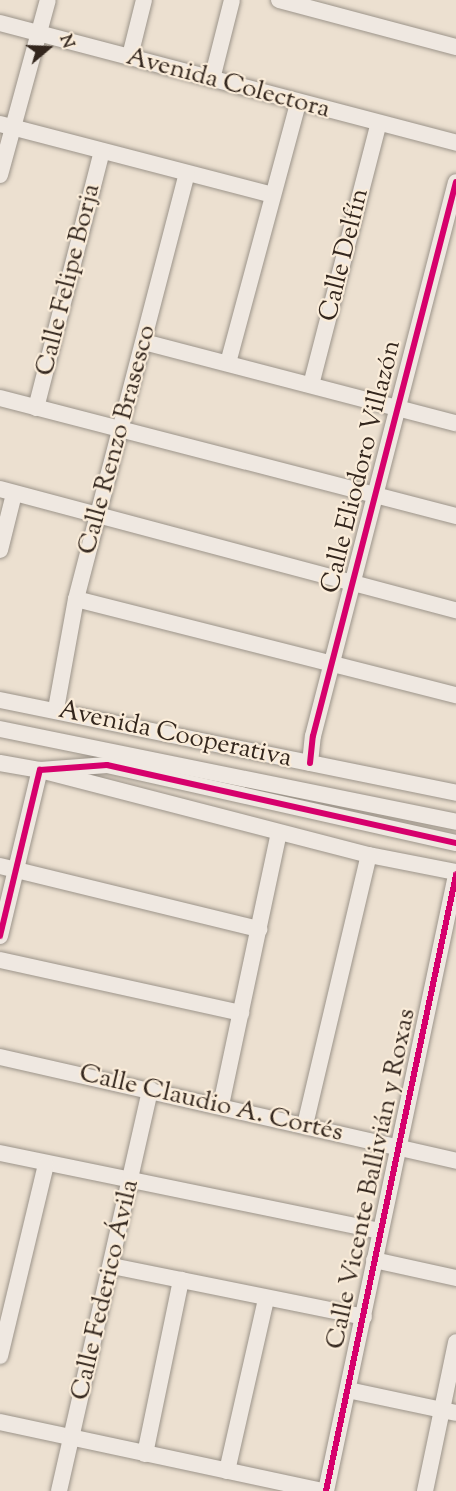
<!DOCTYPE html>
<meta charset="utf-8">
<style>
body{margin:0}
#map{position:relative;width:456px;height:1491px;overflow:hidden;background:#ece0d0;font-family:"Sorts Mill Goudy",serif}
div>[style]{position:absolute}
.roads{filter:drop-shadow(0 0 2px #9c948a) drop-shadow(0 0 2px #9c948a)}
.minor>*{height:16px;margin:-8px;padding:0 8px;transform-origin:8px;border-radius:8px;background:#efe8e1}
.cycleway>*{height:6px;margin:-3px;padding:0 3px;transform-origin:3px;border-radius:3px;background:#d6006c}
span{translate:-50% -50%;white-space:nowrap;text-align:center;line-height:1.15;-webkit-text-stroke:4.5px #faecd9;paint-order:stroke}
.street-label{font-size:26px;color:#33261d}
.north{position:absolute;left:18px;top:18px;width:60px;height:60px;-webkit-text-stroke:4px #faecd9;paint-order:stroke;rotate:71deg;font-size:16px;font-weight:700;line-height:24px;text-align:center;color:#33261d}
.north::after{content:'';display:block;margin:auto;width:21px;height:27px;background:#33261d;clip-path:polygon(50% 0,100% 100%,50% 72%,0 100%)}
</style>
<div id="map">
<div class="roads">
<div class="minor">
<div style="left:279px;top:0;width:183px;rotate:14.9deg"></div>
<div style="left:0;top:23px;width:472px;rotate:14.7deg"></div>
<div style="left:130px;top:56px;width:58px;rotate:-76deg"></div>
<div style="left:212px;top:79px;width:81px;rotate:-75.8deg"></div>
<div style="left:0;top:124px;width:281px;rotate:14.6deg"></div>
<div style="left:0;top:175px;width:181px;rotate:-74.7deg"></div>
<div style="left:144px;top:342px;width:322px;rotate:14.6deg"></div>
<div style="left:228px;top:363px;width:269px;rotate:-74.9deg"></div>
<div style="left:311px;top:385px;width:268px;rotate:-75.5deg"></div>
<div style="left:0;top:398px;width:471px;rotate:14.5deg"></div>
<div style="left:36px;top:408px;width:265px;rotate:-75.6deg"></div>
<div style="left:0;top:489px;width:472px;rotate:14.9deg"></div>
<div style="left:0;top:550px;width:58px;rotate:-76deg"></div>
<div style="left:76px;top:599px;width:392px;rotate:14.2deg"></div>
<div style="left:0;top:700px;width:465px;rotate:11.5deg"></div>
<div style="left:56px;top:709px;width:112px;rotate:-79.7deg"></div>
<div style="left:76px;top:599px;width:439px;rotate:-75.4deg"></div>
<div style="left:0;top:729px;width:465px;rotate:11.5deg"></div>
<div style="left:0;top:763px;width:41px;rotate:9.9deg"></div>
<div style="left:40px;top:770px;width:340px;rotate:14.5deg"></div>
<div style="left:369px;top:855px;width:89px;rotate:11.1deg"></div>
<div style="left:310px;top:763px;width:27px;rotate:-84deg"></div>
<div style="left:313px;top:736px;width:572px;rotate:-75.53deg"></div>
<div style="left:0;top:866px;width:267px;rotate:13.7deg"></div>
<div style="left:0;top:936px;width:171px;rotate:-76.5deg"></div>
<div style="left:40px;top:770px;width:67px;rotate:-4.3deg"></div>
<div style="left:107px;top:765px;width:358px;rotate:12.6deg"></div>
<div style="left:0;top:960px;width:247px;rotate:12.4deg"></div>
<div style="left:0;top:1057px;width:468px;rotate:12.8deg"></div>
<div style="left:221px;top:1105px;width:278px;rotate:-78deg"></div>
<div style="left:305px;top:1125px;width:277px;rotate:-76.7deg"></div>
<div style="left:0;top:1153px;width:388px;rotate:11.6deg"></div>
<div style="left:374px;top:1260px;width:84px;rotate:12.4deg"></div>
<div style="left:112px;top:1266px;width:257px;rotate:11.4deg"></div>
<div style="left:0;top:1356px;width:196px;rotate:-76.5deg"></div>
<div style="left:348px;top:1390px;width:110px;rotate:12deg"></div>
<div style="left:0;top:1422px;width:328px;rotate:12.1deg"></div>
<div style="left:145px;top:1454px;width:178px;rotate:-78.3deg"></div>
<div style="left:227px;top:1471px;width:176px;rotate:-77.2deg"></div>
<div style="left:59px;top:1491px;width:412px;rotate:-77.2deg"></div>
<div style="left:326px;top:1491px;width:630px;rotate:-78.08deg"></div>
<div style="left:425px;top:1491px;width:152px;rotate:-78.2deg"></div>
</div>
</div>
<div class="cycleway">
<div style="left:310px;top:763px;width:27px;rotate:-84deg"></div>
<div style="left:313px;top:736px;width:572px;rotate:-75.53deg"></div>
<div style="left:0;top:936px;width:171px;rotate:-76.5deg"></div>
<div style="left:40px;top:770px;width:67px;rotate:-4.3deg"></div>
<div style="left:107px;top:765px;width:358px;rotate:12.6deg"></div>
<div style="left:326px;top:1491px;width:630px;rotate:-78.08deg"></div>
</div>
<div class="street-label">
<span style="left:228px;top:84px;rotate:15deg">Avenida Colectora</span>
<span style="left:345px;top:255px;rotate:-76deg">Calle Delfín</span>
<span style="left:69px;top:280px;rotate:-76deg">Calle Felipe Borja</span>
<span style="left:118px;top:440px;rotate:-75deg">Calle Renzo Brasesco</span>
<span style="left:362px;top:467px;rotate:-76deg">Calle Eliodoro Villazón</span>
<span style="left:175px;top:735px;rotate:12deg">Avenida Cooperativa</span>
<span style="left:211px;top:1104px;rotate:13deg">Calle Claudio A. Cortés</span>
<span style="left:372px;top:1179px;rotate:-78deg">Calle Vicente Ballivián y Roxas</span>
<span style="left:106px;top:1290px;rotate:-77deg">Calle Federico Ávila</span>
</div>
<div class="north">N</div>
</div>
